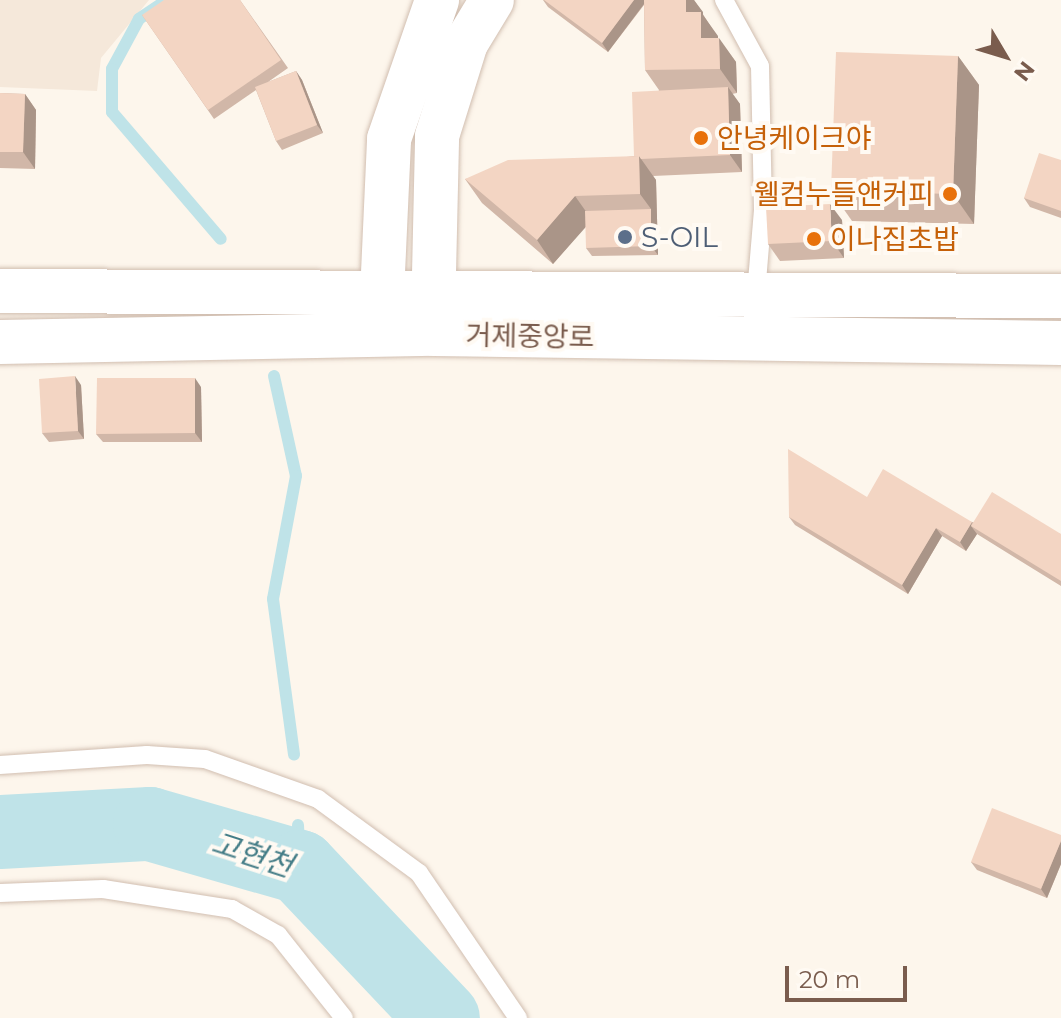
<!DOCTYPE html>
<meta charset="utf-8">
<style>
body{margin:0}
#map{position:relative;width:1061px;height:1018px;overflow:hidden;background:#fdf6ec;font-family:Montserrat,"Noto Sans KR",sans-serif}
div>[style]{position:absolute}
.residential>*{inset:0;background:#f5e8da}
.stream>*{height:12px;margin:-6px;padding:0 6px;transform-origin:6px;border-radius:6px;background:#bfe3e8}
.river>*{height:74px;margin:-37px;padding:0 37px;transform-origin:37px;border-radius:37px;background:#bfe3e8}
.roads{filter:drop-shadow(0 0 2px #d1beb0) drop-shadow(0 0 2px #d1beb0)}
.lane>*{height:18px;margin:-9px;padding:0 9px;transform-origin:9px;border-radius:9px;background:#fff}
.secondary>*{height:44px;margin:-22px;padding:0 22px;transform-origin:22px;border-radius:22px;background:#fff}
.wall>*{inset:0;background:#d1b7a8}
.shaded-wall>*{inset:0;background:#aa9588}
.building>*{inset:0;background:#f3d5c3}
.dots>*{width:22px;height:22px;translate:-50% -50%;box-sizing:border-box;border:4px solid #fffaf3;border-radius:50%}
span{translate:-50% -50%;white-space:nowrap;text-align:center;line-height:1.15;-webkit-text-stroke:8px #fffaf3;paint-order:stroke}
.food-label{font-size:28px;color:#c56008}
.left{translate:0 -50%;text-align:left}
.right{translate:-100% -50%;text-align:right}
.service-label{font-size:28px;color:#4e5e75}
.street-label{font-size:28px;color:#7a5c4d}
.water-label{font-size:30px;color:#437c86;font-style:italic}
.north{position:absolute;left:965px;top:16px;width:80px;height:80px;-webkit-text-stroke:6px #fffaf3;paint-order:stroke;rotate:128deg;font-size:22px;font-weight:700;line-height:32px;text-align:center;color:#7a5c4d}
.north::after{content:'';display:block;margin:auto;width:28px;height:36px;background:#7a5c4d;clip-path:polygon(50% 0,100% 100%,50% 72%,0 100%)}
.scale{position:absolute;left:785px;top:966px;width:122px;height:36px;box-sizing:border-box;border:4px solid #7a5c4d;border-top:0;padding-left:10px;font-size:24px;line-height:28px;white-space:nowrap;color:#7a5c4d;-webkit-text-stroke:6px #fffaf3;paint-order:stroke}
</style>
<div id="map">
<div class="residential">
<div style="clip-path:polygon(0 0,149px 0,101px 58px,97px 91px,0 87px)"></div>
</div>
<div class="stream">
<div style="left:167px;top:0;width:34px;rotate:146deg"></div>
<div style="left:139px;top:19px;width:57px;rotate:118.4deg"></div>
<div style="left:112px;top:69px;width:43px;rotate:90deg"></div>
<div style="left:112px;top:112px;width:167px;rotate:49.4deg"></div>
<div style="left:274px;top:376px;width:102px;rotate:77.6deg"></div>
<div style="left:296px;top:476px;width:125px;rotate:100.6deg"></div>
<div style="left:273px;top:599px;width:157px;rotate:82.3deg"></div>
<div style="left:298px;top:825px;width:42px;rotate:87.3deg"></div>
</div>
<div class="river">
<div style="left:0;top:832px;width:150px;rotate:-3.1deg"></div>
<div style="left:150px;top:824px;width:156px;rotate:16deg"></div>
<div style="left:300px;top:867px;width:208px;rotate:46.6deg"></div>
</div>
<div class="roads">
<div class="lane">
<div style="left:724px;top:0;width:75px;rotate:61.4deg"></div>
<div style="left:760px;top:66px;width:144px;rotate:88.8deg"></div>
<div style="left:763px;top:210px;width:84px;rotate:94.8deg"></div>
<div style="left:0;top:765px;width:147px;rotate:-3.9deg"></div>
<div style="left:147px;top:755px;width:58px;rotate:3.9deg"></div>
<div style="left:205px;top:759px;width:120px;rotate:19.5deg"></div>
<div style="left:318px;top:799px;width:125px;rotate:36.2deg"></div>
<div style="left:419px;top:873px;width:176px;rotate:55.7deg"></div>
<div style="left:0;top:893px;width:103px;rotate:-2.2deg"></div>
<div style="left:103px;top:889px;width:131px;rotate:8.8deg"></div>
<div style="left:232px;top:909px;width:53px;rotate:29.5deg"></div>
<div style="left:278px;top:935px;width:106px;rotate:51.5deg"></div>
</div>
<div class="secondary">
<div style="left:0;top:291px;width:1061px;rotate:0.27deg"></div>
<div style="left:381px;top:317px;width:178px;rotate:-87.4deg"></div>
<div style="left:389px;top:139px;width:147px;rotate:-70.9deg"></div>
<div style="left:433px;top:318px;width:182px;rotate:-88.7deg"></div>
<div style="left:437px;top:136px;width:97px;rotate:-72.7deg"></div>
<div style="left:466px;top:43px;width:50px;rotate:-58.8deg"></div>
<div style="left:0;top:342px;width:434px;rotate:-1.1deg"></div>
<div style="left:434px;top:334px;width:627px;rotate:0.82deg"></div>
</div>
</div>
<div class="wall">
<div style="clip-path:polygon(240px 0,288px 68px,268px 82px,296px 71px,302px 80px,323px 133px,282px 150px,276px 141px,256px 90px,214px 119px,142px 15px)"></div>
<div style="clip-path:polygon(543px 0,694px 0,718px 38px,736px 62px,737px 93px,732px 94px,740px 104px,742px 172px,653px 176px,656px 180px,658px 255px,592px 256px,586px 248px,586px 226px,553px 264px,482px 203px,465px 179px,634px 156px,659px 90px,645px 70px,644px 5px,608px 52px,548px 7px)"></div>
<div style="clip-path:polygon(958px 56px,979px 85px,974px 224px,852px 221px,831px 191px)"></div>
<div style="clip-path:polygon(0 93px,25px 94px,36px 110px,35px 169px,0 168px)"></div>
<div style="clip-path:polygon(1061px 160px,1061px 218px,1030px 207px,1024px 198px)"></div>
<div style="clip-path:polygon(842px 220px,844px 258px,780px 261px,768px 244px)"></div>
<div style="clip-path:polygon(81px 385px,84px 439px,49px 442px,42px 433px)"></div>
<div style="clip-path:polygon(201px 387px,202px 442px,103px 442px,96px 434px)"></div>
<div style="clip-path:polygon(867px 497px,972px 522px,1061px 534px,1061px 586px,977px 534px,966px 551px,942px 536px,908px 594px,795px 525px,789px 517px)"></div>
<div style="clip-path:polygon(1061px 835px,1061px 864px,1047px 898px,977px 870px,971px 862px)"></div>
</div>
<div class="shaded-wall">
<div style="clip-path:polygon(634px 0,647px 0,608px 52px,602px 43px)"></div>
<div style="clip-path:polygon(686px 0,694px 0,703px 12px,703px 15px,718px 36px,718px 62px,701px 38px,686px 12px)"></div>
<div style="clip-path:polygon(719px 38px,736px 62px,737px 93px,720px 69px)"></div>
<div style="clip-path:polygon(958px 56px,979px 85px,974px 224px,953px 194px)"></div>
<div style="clip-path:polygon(296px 71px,302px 80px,323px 133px,317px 125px)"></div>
<div style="clip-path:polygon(728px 87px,740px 104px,742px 172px,730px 155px)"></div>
<div style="clip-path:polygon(25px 94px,36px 110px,35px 169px,23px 152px)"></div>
<div style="clip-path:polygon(639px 156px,656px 180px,658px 255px,651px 246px,651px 209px,640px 194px)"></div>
<div style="clip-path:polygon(575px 196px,592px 220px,553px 264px,537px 240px)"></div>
<div style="clip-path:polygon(830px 204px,842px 220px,844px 258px,832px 241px)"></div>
<div style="clip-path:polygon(75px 376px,81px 385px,84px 439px,78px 431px)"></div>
<div style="clip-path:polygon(195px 378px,201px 387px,202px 442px,195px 433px)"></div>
<div style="clip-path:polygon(972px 522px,971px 526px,977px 534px,966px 551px,960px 542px)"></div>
<div style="clip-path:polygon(936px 528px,942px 536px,908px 594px,902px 585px)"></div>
<div style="clip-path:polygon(1061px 841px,1061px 864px,1047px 898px,1041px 889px)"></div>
</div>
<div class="building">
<div style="clip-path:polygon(164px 0,240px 0,281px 60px,208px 110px,142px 15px)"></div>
<div style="clip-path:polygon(544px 0,634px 0,602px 43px)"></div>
<div style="clip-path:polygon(644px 0,686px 0,686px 12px,701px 12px,701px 38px,719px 38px,720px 69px,645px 70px)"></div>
<div style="clip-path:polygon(836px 52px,958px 56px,953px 194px,831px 191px)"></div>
<div style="clip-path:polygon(296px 71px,317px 125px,276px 141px,255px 87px)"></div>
<div style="clip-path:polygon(728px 87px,730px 155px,641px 159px,639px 156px,634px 156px,632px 92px)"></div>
<div style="clip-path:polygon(0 93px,25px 94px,23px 152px,0 152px)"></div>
<div style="clip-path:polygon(1039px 153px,1061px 160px,1061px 211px,1024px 198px)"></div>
<div style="clip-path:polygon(639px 156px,640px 194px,575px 196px,537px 240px,465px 179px,508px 160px)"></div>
<div style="clip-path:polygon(830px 204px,832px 241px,768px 244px,766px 207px)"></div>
<div style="clip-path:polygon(651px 209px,651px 246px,586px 248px,585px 211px)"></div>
<div style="clip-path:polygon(75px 376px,78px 431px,42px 433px,39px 379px)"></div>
<div style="clip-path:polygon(97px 378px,195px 378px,195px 433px,96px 434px)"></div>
<div style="clip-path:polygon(788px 449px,867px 497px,883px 469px,972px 522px,960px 542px,936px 528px,902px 585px,789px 517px)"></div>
<div style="clip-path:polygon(992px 492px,1061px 534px,1061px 581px,971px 526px)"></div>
<div style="clip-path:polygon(992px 808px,1061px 835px,1061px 841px,1041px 889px,971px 862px)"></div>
</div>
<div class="dots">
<div style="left:701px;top:138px;background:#e8710a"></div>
<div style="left:950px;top:194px;background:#e8710a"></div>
<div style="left:625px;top:237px;background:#5c6f8a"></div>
<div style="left:814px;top:239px;background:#e8710a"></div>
</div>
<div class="food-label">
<span class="left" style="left:717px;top:138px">안녕케이크야</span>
<span class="right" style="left:934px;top:194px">웰컴누들앤커피</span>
<span class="left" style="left:830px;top:239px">이나집초밥</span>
</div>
<div class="service-label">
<span class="left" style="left:641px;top:237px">S-OIL</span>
</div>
<div class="street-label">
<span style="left:530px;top:336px;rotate:1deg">거제중앙로</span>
</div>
<div class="water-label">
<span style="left:252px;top:855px;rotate:18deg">고현천</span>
</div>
<div class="north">N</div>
<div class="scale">20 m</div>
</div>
